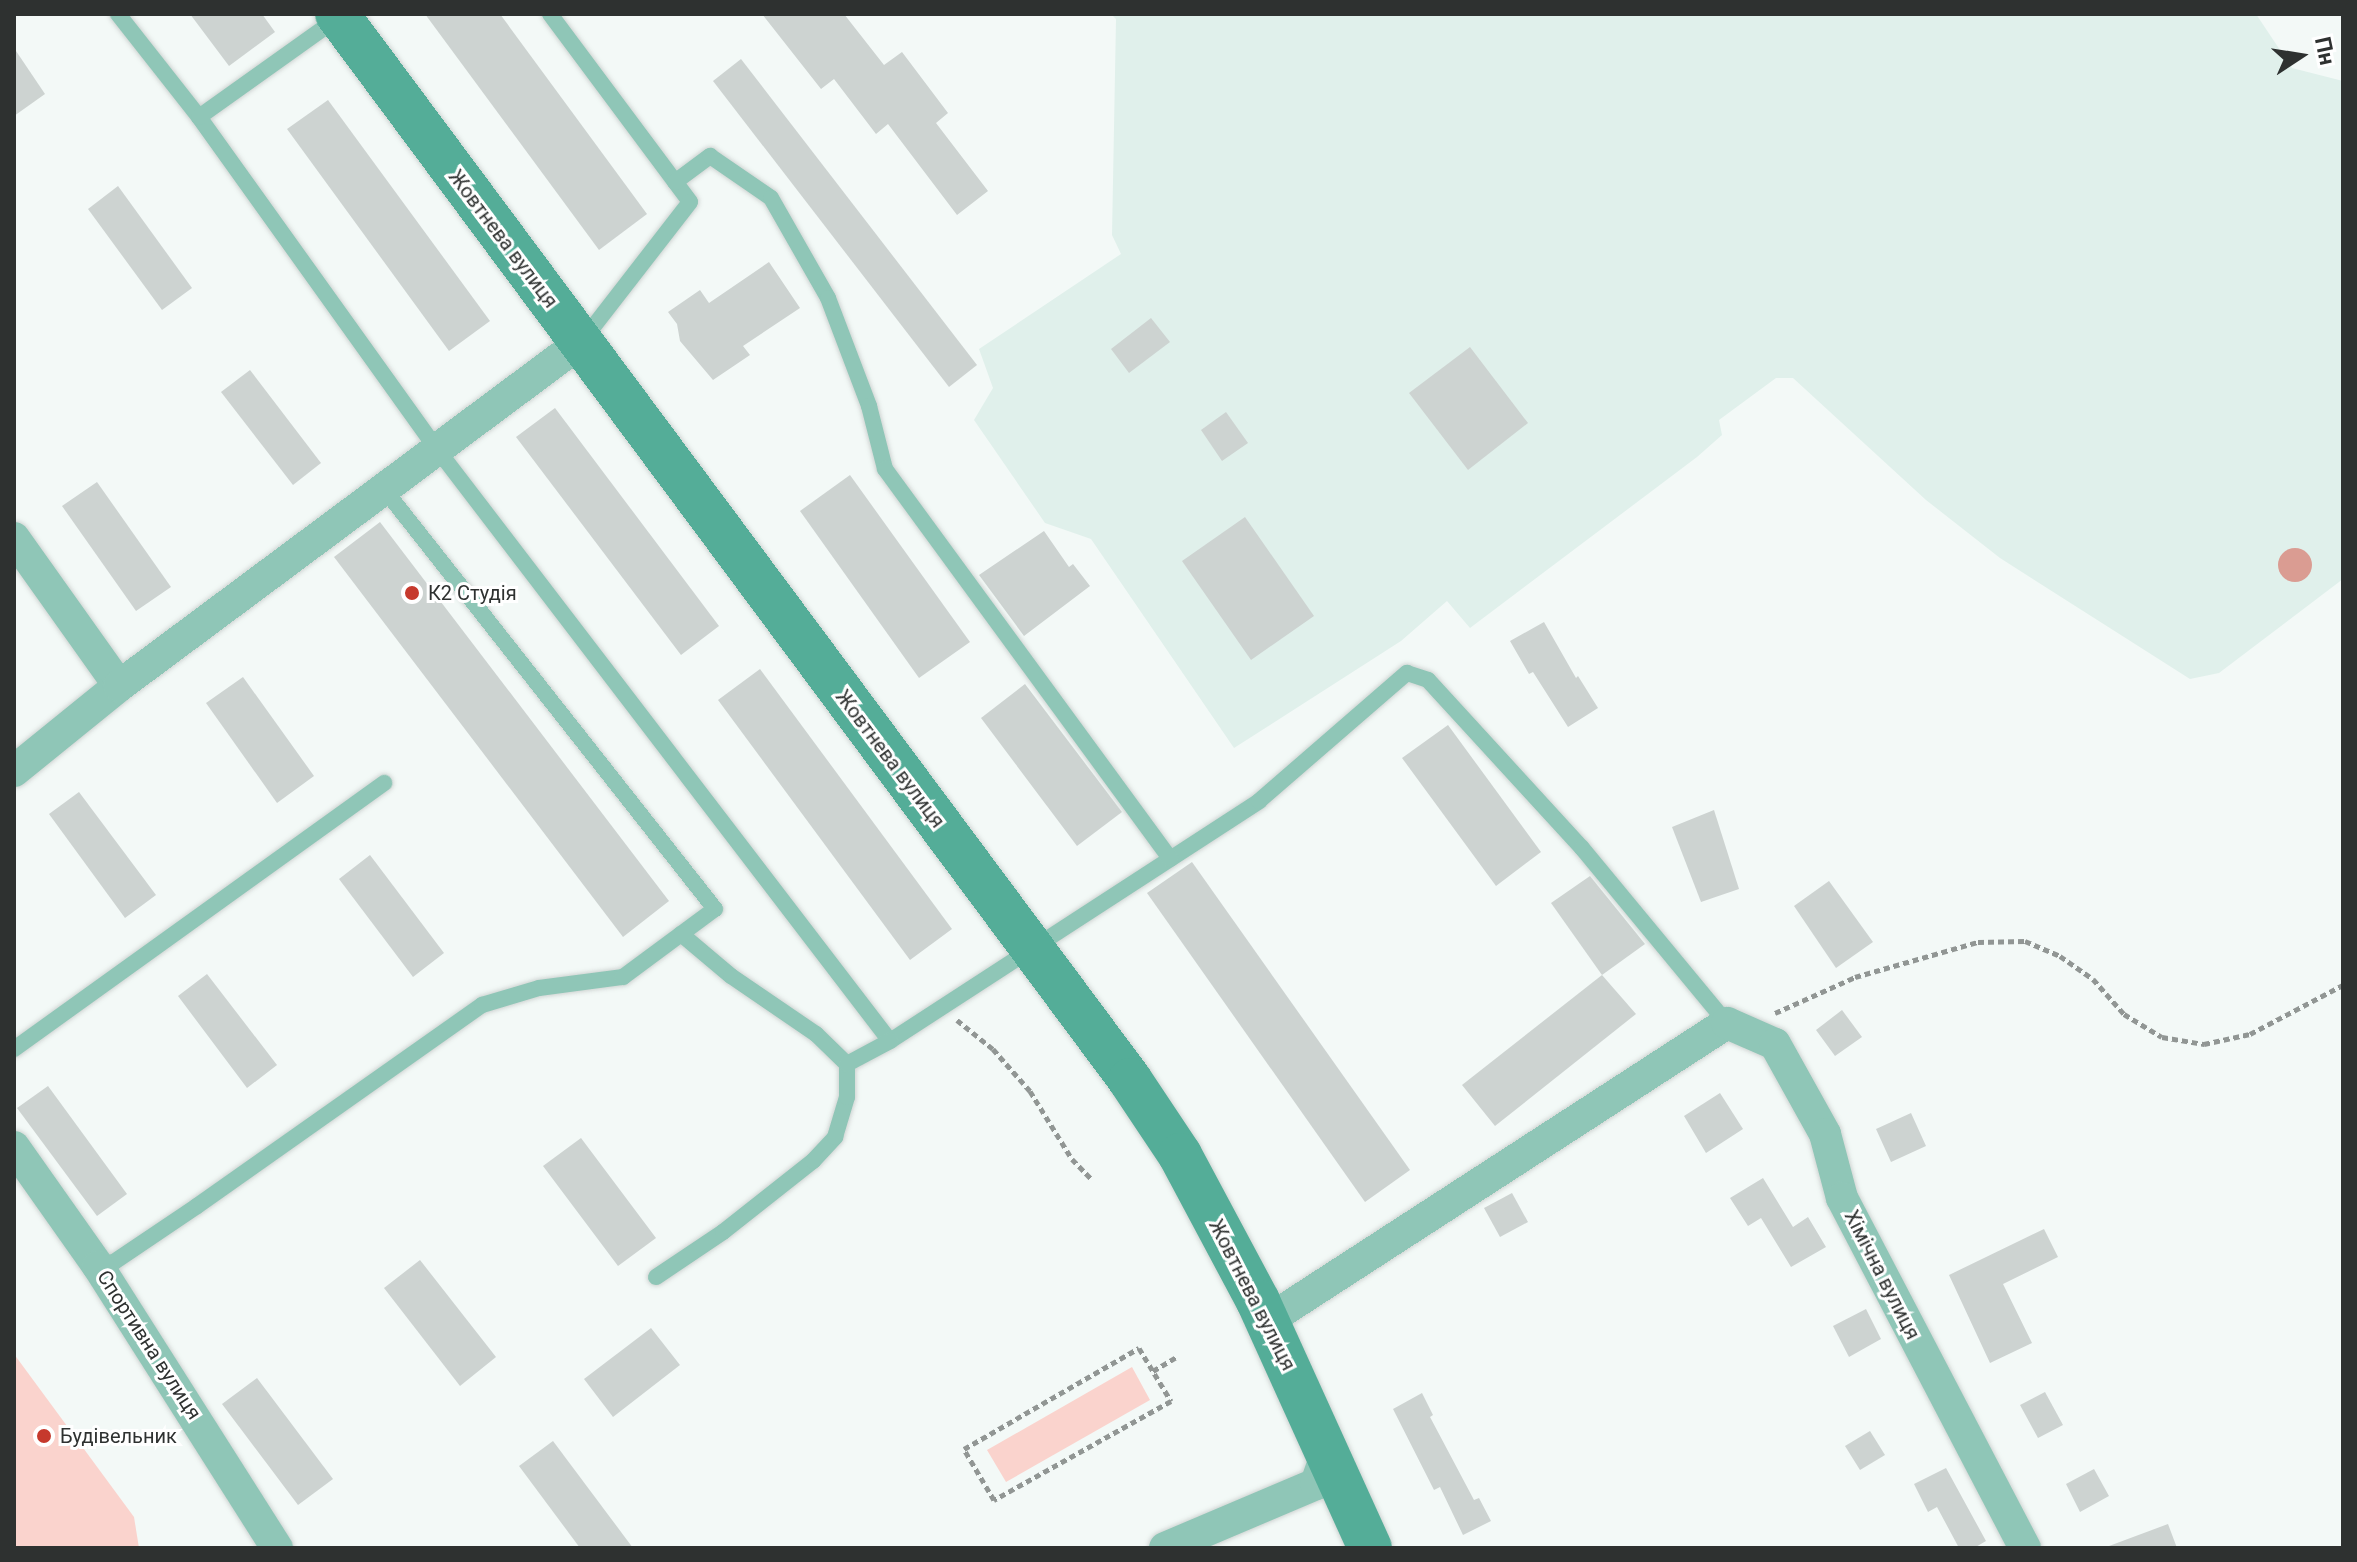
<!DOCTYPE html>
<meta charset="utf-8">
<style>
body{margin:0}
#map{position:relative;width:2357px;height:1562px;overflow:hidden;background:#f3f9f7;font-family:Roboto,sans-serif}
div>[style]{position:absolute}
.built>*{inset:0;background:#e0f0eb}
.green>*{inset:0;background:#fad3cd}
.water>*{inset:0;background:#da9c92}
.round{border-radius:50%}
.building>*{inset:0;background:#cdd3d1}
.path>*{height:5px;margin-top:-2.5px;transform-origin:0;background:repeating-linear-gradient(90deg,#919694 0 6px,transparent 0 10px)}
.roads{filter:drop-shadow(0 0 2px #d0d5d3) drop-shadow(0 0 2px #d0d5d3)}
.service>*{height:16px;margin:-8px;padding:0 8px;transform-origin:8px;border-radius:8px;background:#8fc6b7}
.minor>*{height:32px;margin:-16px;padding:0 16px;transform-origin:16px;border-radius:16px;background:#8fc6b7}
.secondary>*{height:44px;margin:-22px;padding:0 22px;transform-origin:22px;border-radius:22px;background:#54ad98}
.dots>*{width:22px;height:22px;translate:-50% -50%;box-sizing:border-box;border:4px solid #fff;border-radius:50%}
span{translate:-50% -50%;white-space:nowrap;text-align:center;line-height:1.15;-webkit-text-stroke:6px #fff;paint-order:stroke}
.street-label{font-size:20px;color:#2e3130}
.poi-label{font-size:20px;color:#2e3130}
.left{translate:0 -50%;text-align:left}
.frame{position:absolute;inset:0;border:16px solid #2e3130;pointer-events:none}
.north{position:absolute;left:2261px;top:16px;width:80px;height:80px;-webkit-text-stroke:6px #fff;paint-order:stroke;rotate:78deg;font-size:22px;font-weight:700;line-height:32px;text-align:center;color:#2e3130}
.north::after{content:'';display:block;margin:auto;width:28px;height:36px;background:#2e3130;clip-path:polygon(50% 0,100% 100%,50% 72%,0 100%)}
</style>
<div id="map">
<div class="built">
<div style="clip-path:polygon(1111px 14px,2256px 14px,2292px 68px,2343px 81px,2343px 579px,2219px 673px,2190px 679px,2000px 558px,1926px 500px,1793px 378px,1776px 378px,1719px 420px,1722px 435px,1697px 457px,1470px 628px,1447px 601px,1401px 641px,1234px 748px,1091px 539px,1045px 523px,974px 420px,993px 388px,979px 349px,1121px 254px,1112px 235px,1116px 19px)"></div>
</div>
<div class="green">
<div style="clip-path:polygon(14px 1354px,134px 1517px,139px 1548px,14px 1548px)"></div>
<div style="clip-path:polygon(1132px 1367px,1150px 1400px,1006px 1482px,987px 1450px)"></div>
</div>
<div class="water">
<div class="round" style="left:2278px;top:548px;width:34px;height:34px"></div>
</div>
<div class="building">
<div style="clip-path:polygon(190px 14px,262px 14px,275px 32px,229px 66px)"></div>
<div style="clip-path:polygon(425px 14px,500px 14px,647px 214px,599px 250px)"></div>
<div style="clip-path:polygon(762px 14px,844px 14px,884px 65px,902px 52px,948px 113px,936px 123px,988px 191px,957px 215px,888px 124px,876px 134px,834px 79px,821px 89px)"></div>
<div style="clip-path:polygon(14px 48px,45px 94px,14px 116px)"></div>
<div style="clip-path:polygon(741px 59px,977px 365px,949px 387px,713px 81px)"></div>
<div style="clip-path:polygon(328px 100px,490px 321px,449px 351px,287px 129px)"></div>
<div style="clip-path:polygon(118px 186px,192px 288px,162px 310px,88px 209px)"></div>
<div style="clip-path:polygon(769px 262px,800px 308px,743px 346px,750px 355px,713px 380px,680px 341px,677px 324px,668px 312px,700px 290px,709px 303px)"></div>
<div style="clip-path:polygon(1151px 318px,1170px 342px,1129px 373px,1111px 349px)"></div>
<div style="clip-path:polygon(1470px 347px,1528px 423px,1468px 470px,1409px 393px)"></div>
<div style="clip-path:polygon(250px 370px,321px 463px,293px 485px,221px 392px)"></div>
<div style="clip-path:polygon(555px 408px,719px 626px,681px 655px,516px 437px)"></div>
<div style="clip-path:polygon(1226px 412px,1248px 443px,1222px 461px,1201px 430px)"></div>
<div style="clip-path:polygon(850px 475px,970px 642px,919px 678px,800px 511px)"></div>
<div style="clip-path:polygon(97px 482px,171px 587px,136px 611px,62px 506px)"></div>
<div style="clip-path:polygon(1245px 517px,1314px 616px,1251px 660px,1182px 561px)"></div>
<div style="clip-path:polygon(380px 522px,669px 901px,623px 937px,334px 557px)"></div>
<div style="clip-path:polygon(1044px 531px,1069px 567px,1073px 564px,1090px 586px,1024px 636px,979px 575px)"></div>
<div style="clip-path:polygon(1544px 622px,1576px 678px,1578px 676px,1598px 708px,1568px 727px,1533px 672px,1529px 674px,1510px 641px)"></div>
<div style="clip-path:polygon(760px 669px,952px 929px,910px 960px,718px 700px)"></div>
<div style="clip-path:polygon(243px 677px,314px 776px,277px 803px,206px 703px)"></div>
<div style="clip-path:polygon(1025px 684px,1122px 812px,1077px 846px,981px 718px)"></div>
<div style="clip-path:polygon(1448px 725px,1541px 852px,1496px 886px,1402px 758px)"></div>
<div style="clip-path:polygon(79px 792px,156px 895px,125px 918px,49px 814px)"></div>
<div style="clip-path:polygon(1714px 810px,1739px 889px,1701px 902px,1672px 827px)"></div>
<div style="clip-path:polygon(370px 855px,444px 953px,413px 977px,339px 879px)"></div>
<div style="clip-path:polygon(1192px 862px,1410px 1170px,1365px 1202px,1147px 893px)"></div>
<div style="clip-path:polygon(1590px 876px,1645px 944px,1602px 975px,1551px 903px)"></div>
<div style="clip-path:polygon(1829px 881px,1873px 942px,1836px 968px,1794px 906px)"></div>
<div style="clip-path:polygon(207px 974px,277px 1065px,247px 1088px,178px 996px)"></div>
<div style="clip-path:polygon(1602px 975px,1636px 1014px,1495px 1126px,1462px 1085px)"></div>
<div style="clip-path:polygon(1842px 1010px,1862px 1037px,1835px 1056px,1816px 1030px)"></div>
<div style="clip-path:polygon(48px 1086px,127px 1194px,97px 1216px,17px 1108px)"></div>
<div style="clip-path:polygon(1720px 1093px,1743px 1129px,1706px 1153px,1684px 1116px)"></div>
<div style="clip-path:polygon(1911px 1113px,1926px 1146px,1891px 1162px,1876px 1129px)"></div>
<div style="clip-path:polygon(581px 1138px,656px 1238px,618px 1266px,543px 1166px)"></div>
<div style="clip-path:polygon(1763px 1178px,1793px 1227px,1808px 1217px,1826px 1247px,1791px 1267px,1761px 1218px,1748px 1226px,1730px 1198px)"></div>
<div style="clip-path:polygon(1512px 1193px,1528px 1222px,1500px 1237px,1484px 1208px)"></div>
<div style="clip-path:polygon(2044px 1229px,2058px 1257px,2003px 1284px,2032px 1343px,1990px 1363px,1949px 1275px)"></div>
<div style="clip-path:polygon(420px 1260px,496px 1357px,460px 1386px,384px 1288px)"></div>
<div style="clip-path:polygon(1866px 1309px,1881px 1339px,1849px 1357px,1833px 1326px)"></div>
<div style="clip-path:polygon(651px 1328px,680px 1365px,613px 1417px,584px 1379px)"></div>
<div style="clip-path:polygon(257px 1378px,333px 1479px,298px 1505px,222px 1404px)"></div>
<div style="clip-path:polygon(2045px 1392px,2063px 1425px,2038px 1438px,2020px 1405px)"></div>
<div style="clip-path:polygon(1422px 1393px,1433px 1415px,1430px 1417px,1474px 1500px,1479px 1498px,1491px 1521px,1463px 1535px,1440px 1487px,1434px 1490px,1393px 1409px)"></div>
<div style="clip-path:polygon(1870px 1431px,1885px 1455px,1860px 1470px,1845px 1446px)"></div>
<div style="clip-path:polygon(553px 1441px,633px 1548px,580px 1548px,519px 1466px)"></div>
<div style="clip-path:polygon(1946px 1468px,1986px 1541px,1974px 1548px,1959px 1548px,1937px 1507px,1928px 1512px,1914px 1484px)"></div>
<div style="clip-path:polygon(2094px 1469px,2109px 1496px,2080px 1512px,2066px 1484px)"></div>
<div style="clip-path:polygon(2168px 1524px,2177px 1548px,2109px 1548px,2109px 1546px)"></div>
</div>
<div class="path">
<div style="left:1775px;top:1013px;width:88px;rotate:-24.2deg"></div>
<div style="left:1855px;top:977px;width:128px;rotate:-15.9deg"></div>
<div style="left:1978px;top:942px;width:47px;rotate:-1.2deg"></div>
<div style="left:2025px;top:941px;width:38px;rotate:23deg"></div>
<div style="left:2060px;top:956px;width:40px;rotate:34.9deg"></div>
<div style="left:2093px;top:979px;width:47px;rotate:48.5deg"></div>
<div style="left:2124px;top:1014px;width:44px;rotate:31.2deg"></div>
<div style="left:2162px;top:1037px;width:43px;rotate:9.5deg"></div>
<div style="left:2204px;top:1044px;width:47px;rotate:-12.3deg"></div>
<div style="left:2250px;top:1034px;width:105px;rotate:-27.8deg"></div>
<div style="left:957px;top:1020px;width:46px;rotate:38.9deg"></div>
<div style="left:993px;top:1049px;width:56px;rotate:48.6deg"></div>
<div style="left:1030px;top:1091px;width:80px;rotate:58.3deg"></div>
<div style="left:1072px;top:1159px;width:29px;rotate:46deg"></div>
<div style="left:1139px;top:1348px;width:62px;rotate:58.9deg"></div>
<div style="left:1171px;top:1401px;width:203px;rotate:150.8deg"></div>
<div style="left:994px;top:1500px;width:59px;rotate:-120.5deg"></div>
<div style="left:964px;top:1449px;width:202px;rotate:-30deg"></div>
<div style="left:1153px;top:1371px;width:29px;rotate:-31deg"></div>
</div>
<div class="roads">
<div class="service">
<div style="left:118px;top:14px;width:131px;rotate:51.8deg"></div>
<div style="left:199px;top:117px;width:408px;rotate:54.4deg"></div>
<div style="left:437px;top:449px;width:745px;rotate:52.58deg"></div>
<div style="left:890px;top:1041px;width:440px;rotate:-33deg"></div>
<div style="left:1259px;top:801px;width:196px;rotate:-40.9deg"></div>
<div style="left:1407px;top:673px;width:22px;rotate:18deg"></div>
<div style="left:1428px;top:680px;width:228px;rotate:47.5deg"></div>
<div style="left:1582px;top:848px;width:227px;rotate:50.4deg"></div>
<div style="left:550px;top:14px;width:234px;rotate:53.3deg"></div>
<div style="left:690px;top:202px;width:176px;rotate:127.8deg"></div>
<div style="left:199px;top:117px;width:171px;rotate:-35.5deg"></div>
<div style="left:675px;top:182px;width:44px;rotate:-36.6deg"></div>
<div style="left:710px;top:156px;width:74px;rotate:34.5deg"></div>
<div style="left:771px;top:198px;width:115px;rotate:60.3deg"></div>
<div style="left:828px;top:298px;width:116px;rotate:69.2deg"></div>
<div style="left:869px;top:406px;width:65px;rotate:75.7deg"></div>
<div style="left:885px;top:469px;width:483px;rotate:53.8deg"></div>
<div style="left:681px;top:934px;width:65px;rotate:40deg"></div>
<div style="left:731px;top:976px;width:103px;rotate:34.3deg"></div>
<div style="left:816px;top:1034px;width:43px;rotate:44.1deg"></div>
<div style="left:14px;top:1049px;width:456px;rotate:-35.7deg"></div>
<div style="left:98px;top:1266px;width:16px;rotate:-14deg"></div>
<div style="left:114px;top:1262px;width:100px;rotate:-34deg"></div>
<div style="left:197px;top:1206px;width:349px;rotate:-35.2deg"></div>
<div style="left:482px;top:1005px;width:59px;rotate:-16.6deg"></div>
<div style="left:539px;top:988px;width:85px;rotate:-7.5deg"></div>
<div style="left:623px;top:977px;width:114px;rotate:-36.5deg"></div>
<div style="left:715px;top:909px;width:535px;rotate:-128.24deg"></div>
<div style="left:656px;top:1277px;width:81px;rotate:-33.9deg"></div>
<div style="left:723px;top:1232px;width:115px;rotate:-38.3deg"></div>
<div style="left:813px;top:1161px;width:33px;rotate:-47deg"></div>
<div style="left:835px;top:1137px;width:42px;rotate:-73.3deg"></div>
<div style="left:847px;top:1097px;width:33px;rotate:-90deg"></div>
<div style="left:847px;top:1064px;width:49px;rotate:-28.1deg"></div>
</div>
<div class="minor">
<div style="left:14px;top:538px;width:181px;rotate:54.6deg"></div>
<div style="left:14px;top:771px;width:135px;rotate:-39deg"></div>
<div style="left:119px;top:686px;width:575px;rotate:-36.65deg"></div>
<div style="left:14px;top:1147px;width:146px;rotate:54.8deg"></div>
<div style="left:98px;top:1266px;width:334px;rotate:57.6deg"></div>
<div style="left:1267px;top:1321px;width:548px;rotate:-32.94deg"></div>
<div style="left:1727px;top:1023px;width:52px;rotate:23.6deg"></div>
<div style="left:1775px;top:1044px;width:103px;rotate:60.9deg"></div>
<div style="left:1825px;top:1134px;width:66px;rotate:75.1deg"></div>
<div style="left:1842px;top:1198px;width:395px;rotate:62.4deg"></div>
<div style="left:1165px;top:1548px;width:164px;rotate:-23deg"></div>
<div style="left:1316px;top:1484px;width:34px;rotate:-71deg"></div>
</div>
<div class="secondary">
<div style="left:337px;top:14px;width:1329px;rotate:53.35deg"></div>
<div style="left:1130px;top:1080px;width:90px;rotate:56.3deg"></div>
<div style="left:1180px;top:1155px;width:166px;rotate:61.9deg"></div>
<div style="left:1258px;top:1301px;width:271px;rotate:65.6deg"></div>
</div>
</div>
<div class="dots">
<div style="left:412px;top:593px;background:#c6392d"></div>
<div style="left:44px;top:1436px;background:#c6392d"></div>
</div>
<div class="street-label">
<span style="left:503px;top:239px;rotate:53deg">Жовтнева вулиця</span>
<span style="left:890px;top:759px;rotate:53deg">Жовтнева вулиця</span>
<span style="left:1882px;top:1275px;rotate:63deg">Хімічна вулиця</span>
<span style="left:1252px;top:1295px;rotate:63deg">Жовтнева вулиця</span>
<span style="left:149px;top:1345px;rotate:57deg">Спортивна вулиця</span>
</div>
<div class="poi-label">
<span class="left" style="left:428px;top:593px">К2 Студiя</span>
<span class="left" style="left:60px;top:1436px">Будівельник</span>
</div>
<div class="frame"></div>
<div class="north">Пн</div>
</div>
